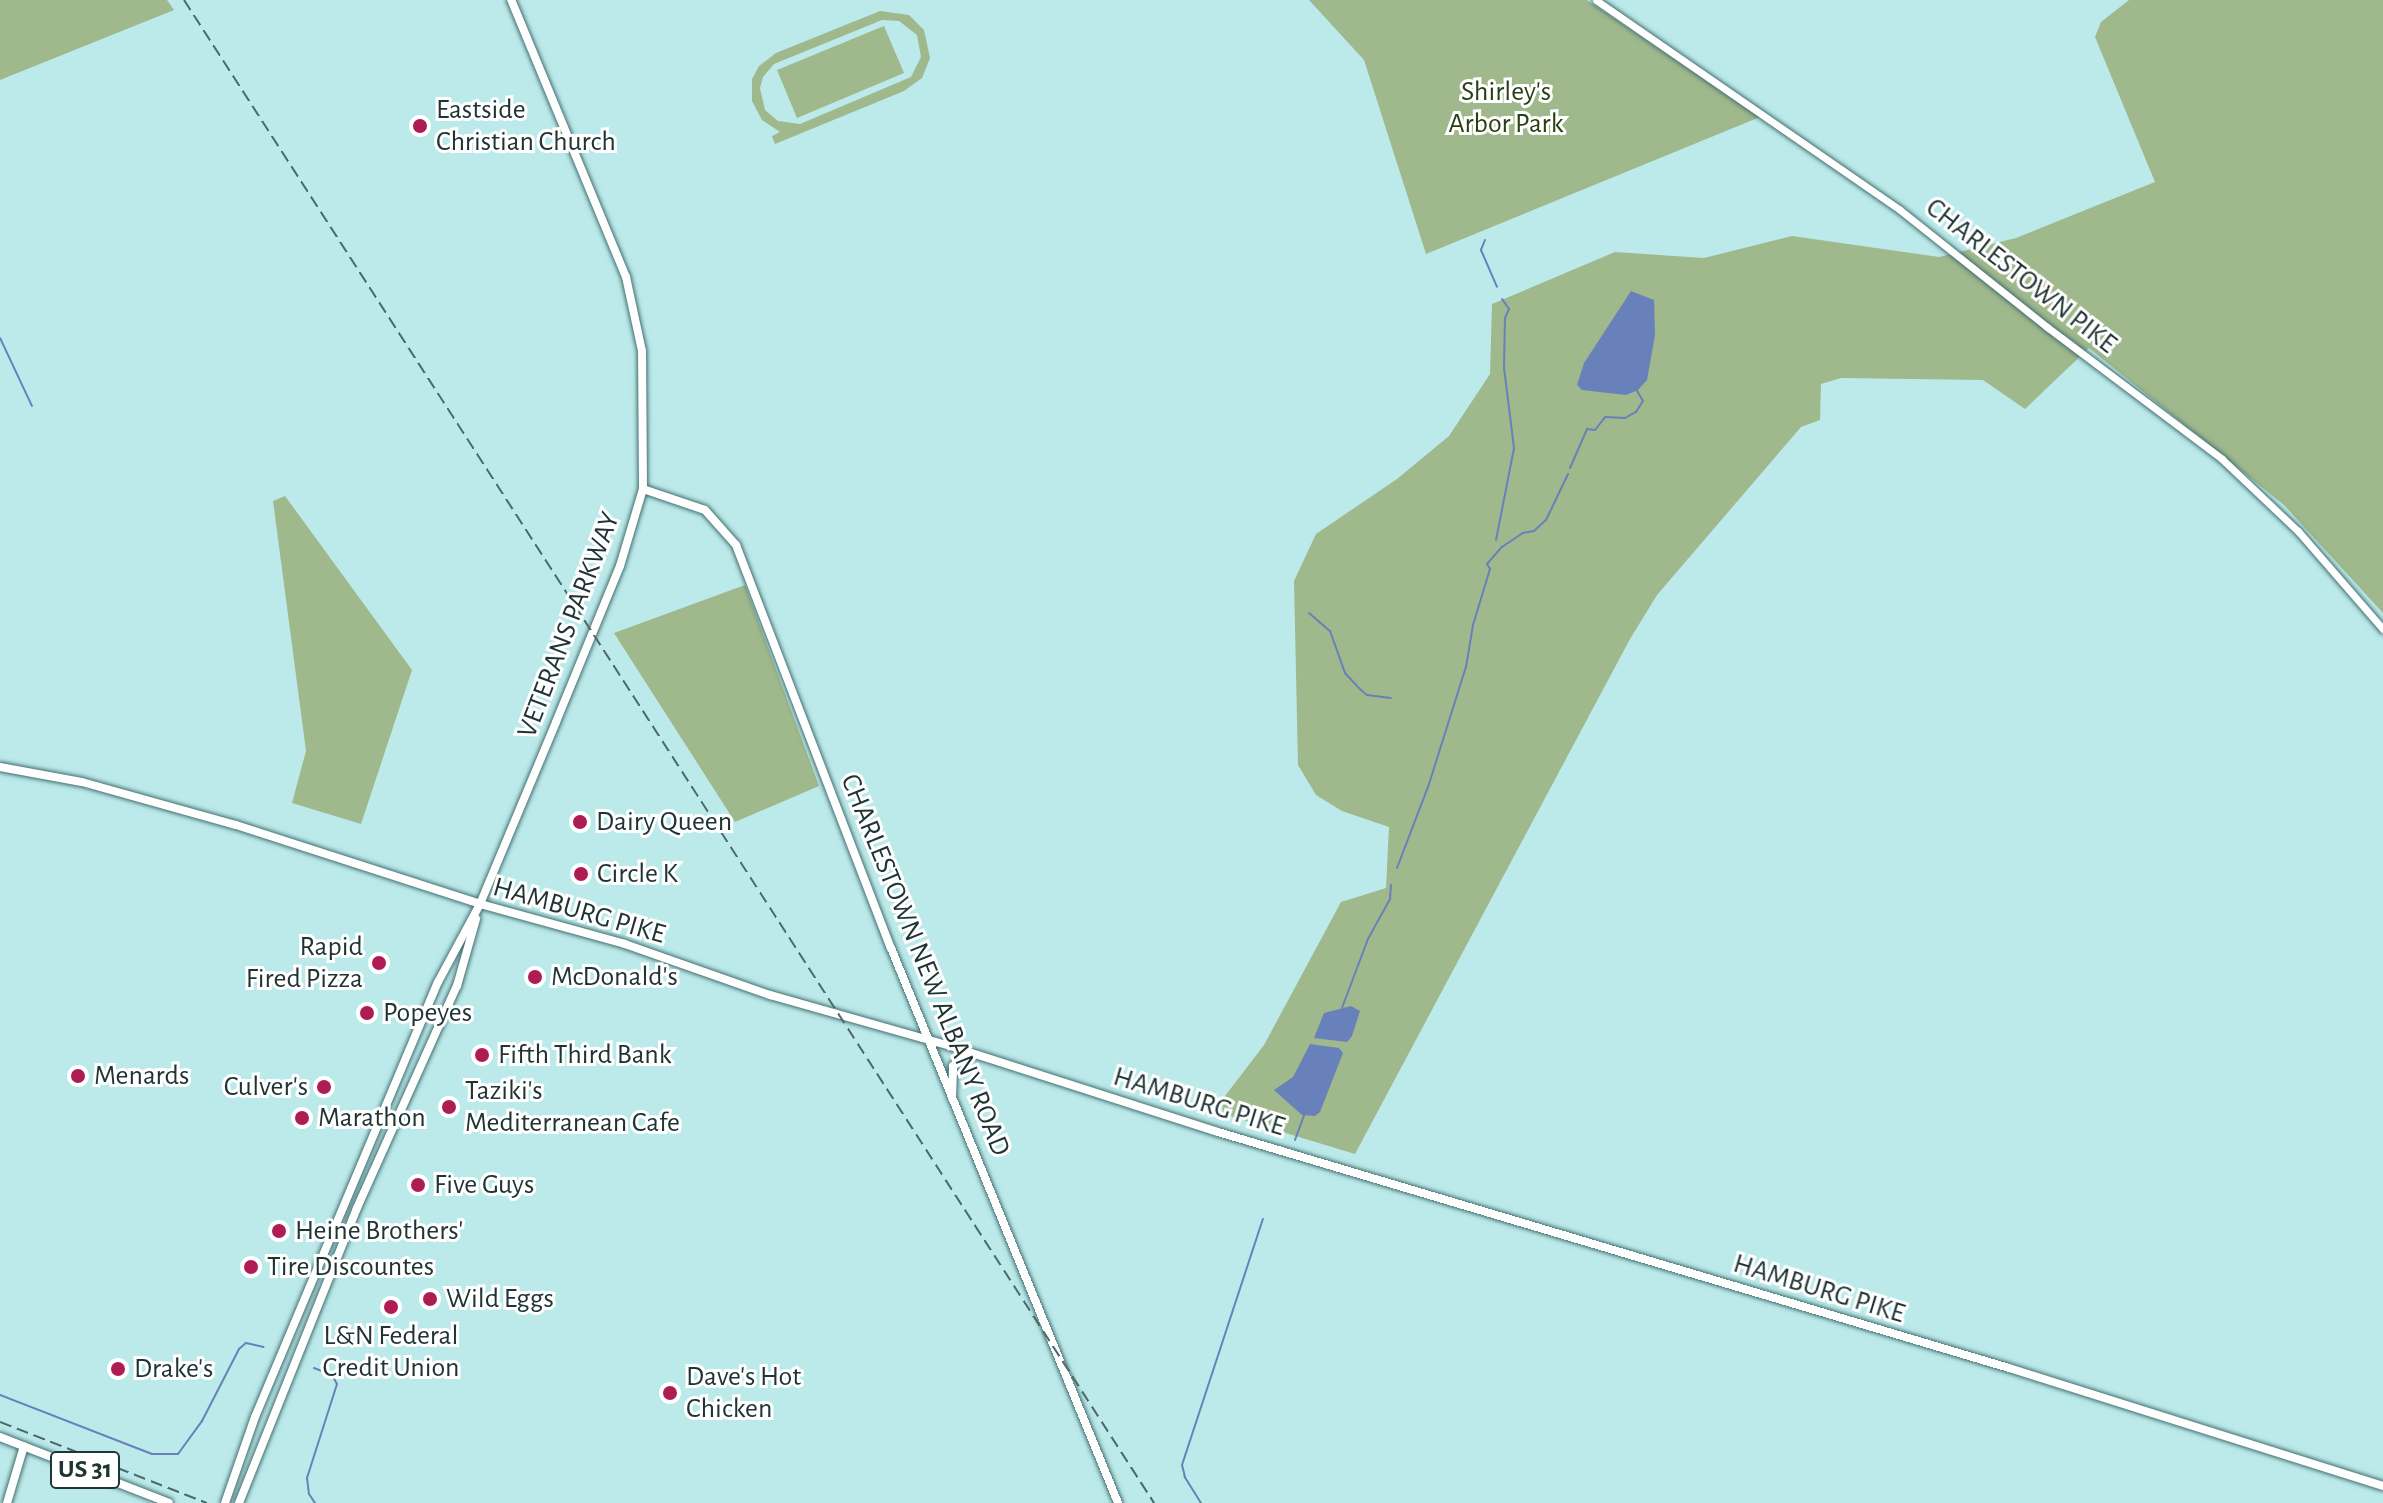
<!DOCTYPE html>
<style>
body{margin:0}
#map{position:relative;width:2383px;height:1503px;overflow:hidden;background:#bceaeb;font-family:"Alegreya Sans",sans-serif}
div>[style]{position:absolute}
.green>*{inset:0;background:#9fb88c}
.water>*{inset:0;background:#6881ba}
.stream>*{height:2px;margin:-1px;padding:0 1px;transform-origin:1px;border-radius:1px;background:#6881ba}
.roads{filter:drop-shadow(0 0 2px #446f70) drop-shadow(0 0 2px #446f70)}
.tertiary>*{height:7px;margin:-3.5px;padding:0 3.5px;transform-origin:3.5px;border-radius:3.5px;background:#fff}
.secondary>*{height:8px;margin:-4px;padding:0 4px;transform-origin:4px;border-radius:4px;background:#fff}
.primary>*{height:8px;margin:-4px;padding:0 4px;transform-origin:4px;border-radius:4px;background:#fff}
.rail>*{height:2px;margin-top:-1px;transform-origin:0;background:repeating-linear-gradient(90deg,#4d6869 0 12px,transparent 0 18px)}
.dots>*{width:22px;height:22px;translate:-50% -50%;box-sizing:border-box;border:4px solid #fff;border-radius:50%}
span{translate:-50% -50%;white-space:nowrap;text-align:center;line-height:1.15;-webkit-text-stroke:6px #fff;paint-order:stroke}
.shield-label span{padding:2px 6px;background:#fff;border:2px solid;border-radius:6px;-webkit-text-stroke-width:0}
.shield-label{font-size:26px;color:#213434;font-weight:700}
.park-label{font-size:28px;color:#293f13}
.poi-label{font-size:28px;color:#213434}
.left{translate:0 -50%;text-align:left}
.right{translate:-100% -50%;text-align:right}
.street-label{font-size:28px;color:#213434}
</style>
<div id="map">
<div class="green">
<div style="clip-path:polygon(0 0,167px 0,174px 10px,0 80px)"></div>
<div style="clip-path:polygon(1309px 0,1587px 0,1760px 117px,1426px 254px,1364px 60px)"></div>
<div style="clip-path:polygon(2129px 0,2383px 0,2383px 613px,2284px 505px,2089px 348px,2025px 409px,1983px 380px,1841px 378px,1821px 384px,1820px 420px,1801px 427px,1657px 595px,1630px 639px,1355px 1154px,1223px 1114px,1222px 1100px,1264px 1045px,1341px 902px,1386px 888px,1389px 827px,1342px 811px,1316px 795px,1298px 765px,1294px 581px,1316px 534px,1397px 479px,1449px 436px,1490px 374px,1492px 304px,1615px 252px,1704px 258px,1792px 236px,1939px 257px,2016px 238px,2155px 182px,2095px 37px,2101px 22px)"></div>
<div style="clip-path:polygon(evenodd,880px 11px,909px 15px,924px 30px,930px 58px,922px 78px,904px 91px,775px 144px,772px 136px,780px 132px,762px 120px,752px 101px,752px 79px,759px 66px,776px 53px,880px 11px,882px 20px,899px 21px,917px 35px,921px 57px,911px 77px,800px 124px,778px 121px,765px 110px,760px 88px,763px 77px,774px 64px,882px 20px)"></div>
<div style="clip-path:polygon(884px 26px,904px 73px,797px 118px,777px 70px)"></div>
<div style="clip-path:polygon(285px 496px,412px 670px,361px 824px,292px 803px,306px 751px,273px 501px)"></div>
<div style="clip-path:polygon(745px 585px,819px 786px,735px 822px,614px 633px)"></div>
</div>
<div class="water">
<div style="clip-path:polygon(1631px 291px,1654px 300px,1655px 335px,1647px 380px,1638px 390px,1626px 395px,1582px 390px,1577px 385px,1584px 363px)"></div>
<div style="clip-path:polygon(1351px 1006px,1360px 1011px,1352px 1036px,1347px 1042px,1314px 1038px,1324px 1013px)"></div>
<div style="clip-path:polygon(1310px 1044px,1339px 1048px,1343px 1053px,1320px 1112px,1315px 1116px,1302px 1115px,1274px 1090px,1293px 1077px)"></div>
</div>
<div class="stream">
<div style="left:1485px;top:240px;width:11px;rotate:112deg"></div>
<div style="left:1481px;top:250px;width:40px;rotate:66.6deg"></div>
<div style="left:0;top:338px;width:75px;rotate:64.8deg"></div>
<div style="left:1570px;top:468px;width:43px;rotate:-66.4deg"></div>
<div style="left:1587px;top:429px;width:8px;rotate:7deg"></div>
<div style="left:1595px;top:430px;width:16px;rotate:-52deg"></div>
<div style="left:1605px;top:417px;width:20px;rotate:3deg"></div>
<div style="left:1625px;top:418px;width:13px;rotate:-29deg"></div>
<div style="left:1636px;top:412px;width:13px;rotate:-58deg"></div>
<div style="left:1643px;top:401px;width:14px;rotate:-120deg"></div>
<div style="left:1496px;top:540px;width:94px;rotate:-78.9deg"></div>
<div style="left:1514px;top:448px;width:81px;rotate:-97.1deg"></div>
<div style="left:1504px;top:368px;width:50px;rotate:-88.9deg"></div>
<div style="left:1505px;top:318px;width:10px;rotate:-66deg"></div>
<div style="left:1509px;top:309px;width:12px;rotate:-125deg"></div>
<div style="left:1309px;top:613px;width:28px;rotate:41deg"></div>
<div style="left:1330px;top:631px;width:45px;rotate:70.3deg"></div>
<div style="left:1345px;top:673px;width:23px;rotate:47deg"></div>
<div style="left:1361px;top:690px;width:8px;rotate:40deg"></div>
<div style="left:1367px;top:695px;width:24px;rotate:7deg"></div>
<div style="left:1397px;top:868px;width:90px;rotate:-69.1deg"></div>
<div style="left:1429px;top:784px;width:123px;rotate:-72.5deg"></div>
<div style="left:1466px;top:667px;width:43px;rotate:-80.5deg"></div>
<div style="left:1473px;top:625px;width:59px;rotate:-73.1deg"></div>
<div style="left:1490px;top:569px;width:6px;rotate:-121deg"></div>
<div style="left:1487px;top:564px;width:23px;rotate:-49deg"></div>
<div style="left:1502px;top:547px;width:25px;rotate:-34deg"></div>
<div style="left:1523px;top:533px;width:11px;rotate:-10deg"></div>
<div style="left:1534px;top:531px;width:16px;rotate:-43deg"></div>
<div style="left:1546px;top:520px;width:51px;rotate:-64.4deg"></div>
<div style="left:1342px;top:1008px;width:74px;rotate:-69.4deg"></div>
<div style="left:1368px;top:939px;width:46px;rotate:-61.2deg"></div>
<div style="left:1390px;top:899px;width:14px;rotate:-86deg"></div>
<div style="left:1295px;top:1140px;width:30px;rotate:-70deg"></div>
<div style="left:314px;top:1368px;width:19px;rotate:21deg"></div>
<div style="left:332px;top:1375px;width:10px;rotate:61deg"></div>
<div style="left:337px;top:1384px;width:99px;rotate:107.7deg"></div>
<div style="left:307px;top:1478px;width:16px;rotate:83deg"></div>
<div style="left:309px;top:1494px;width:11px;rotate:56deg"></div>
<div style="left:0;top:1395px;width:163px;rotate:21.2deg"></div>
<div style="left:152px;top:1454px;width:26px"></div>
<div style="left:178px;top:1454px;width:41px;rotate:-54deg"></div>
<div style="left:202px;top:1421px;width:81px;rotate:-62.8deg"></div>
<div style="left:239px;top:1349px;width:9px;rotate:-41deg"></div>
<div style="left:246px;top:1343px;width:18px;rotate:13deg"></div>
<div style="left:1201px;top:1503px;width:31px;rotate:-122deg"></div>
<div style="left:1185px;top:1477px;width:12px;rotate:-104deg"></div>
<div style="left:1182px;top:1465px;width:259px;rotate:-71.8deg"></div>
</div>
<div class="roads">
<div class="tertiary">
<div style="left:1596px;top:0;width:369px;rotate:34.6deg"></div>
<div style="left:1900px;top:210px;width:188px;rotate:38.5deg"></div>
<div style="left:2047px;top:327px;width:219px;rotate:37deg"></div>
<div style="left:2222px;top:459px;width:105px;rotate:43.5deg"></div>
<div style="left:2298px;top:531px;width:130px;rotate:49.1deg"></div>
</div>
<div class="secondary">
<div style="left:643px;top:489px;width:65px;rotate:18.7deg"></div>
<div style="left:705px;top:510px;width:47px;rotate:48.5deg"></div>
<div style="left:736px;top:545px;width:432px;rotate:69deg"></div>
<div style="left:891px;top:948px;width:600px;rotate:67.75deg"></div>
<div style="left:7px;top:1503px;width:59px;rotate:-73.4deg"></div>
<div style="left:225px;top:1503px;width:91px;rotate:-70.8deg"></div>
<div style="left:255px;top:1417px;width:472px;rotate:-67.2deg"></div>
<div style="left:438px;top:982px;width:89px;rotate:-61.7deg"></div>
<div style="left:480px;top:904px;width:197px;rotate:-67.3deg"></div>
<div style="left:556px;top:722px;width:169px;rotate:-67.7deg"></div>
<div style="left:620px;top:566px;width:80px;rotate:-73.4deg"></div>
<div style="left:643px;top:489px;width:138px;rotate:-90.4deg"></div>
<div style="left:642px;top:351px;width:76px;rotate:-102.2deg"></div>
<div style="left:626px;top:277px;width:300px;rotate:-112.5deg"></div>
<div style="left:239px;top:1503px;width:318px;rotate:-68.2deg"></div>
<div style="left:357px;top:1208px;width:243px;rotate:-65.8deg"></div>
<div style="left:457px;top:986px;width:70px;rotate:-74.2deg"></div>
</div>
<div class="primary">
<div style="left:0;top:767px;width:83px;rotate:10.4deg"></div>
<div style="left:82px;top:782px;width:160px;rotate:15.6deg"></div>
<div style="left:236px;top:825px;width:256px;rotate:17.9deg"></div>
<div style="left:480px;top:904px;width:150px;rotate:15.4deg"></div>
<div style="left:625px;top:944px;width:154px;rotate:19.4deg"></div>
<div style="left:770px;top:995px;width:187px;rotate:15.8deg"></div>
<div style="left:950px;top:1046px;width:281px;rotate:17.8deg"></div>
<div style="left:1218px;top:1132px;width:825px;rotate:16.61deg"></div>
<div style="left:2009px;top:1368px;width:392px;rotate:17.5deg"></div>
<div style="left:952px;top:1098px;width:32px;rotate:-88deg"></div>
<div style="left:953px;top:1066px;width:23px;rotate:-31deg"></div>
<div style="left:0;top:1437px;width:181px;rotate:21.3deg"></div>
</div>
</div>
<div class="rail">
<div style="left:184px;top:0;width:1789px;rotate:57.16deg"></div>
<div style="left:0;top:1422px;width:222px;rotate:21.4deg"></div>
</div>
<div class="dots">
<div style="left:420px;top:126px;background:#ad1c52"></div>
<div style="left:580px;top:822px;background:#ad1c52"></div>
<div style="left:581px;top:874px;background:#ad1c52"></div>
<div style="left:379px;top:963px;background:#ad1c52"></div>
<div style="left:535px;top:977px;background:#ad1c52"></div>
<div style="left:367px;top:1013px;background:#ad1c52"></div>
<div style="left:482px;top:1055px;background:#ad1c52"></div>
<div style="left:78px;top:1076px;background:#ad1c52"></div>
<div style="left:324px;top:1087px;background:#ad1c52"></div>
<div style="left:449px;top:1107px;background:#ad1c52"></div>
<div style="left:302px;top:1118px;background:#ad1c52"></div>
<div style="left:418px;top:1185px;background:#ad1c52"></div>
<div style="left:279px;top:1231px;background:#ad1c52"></div>
<div style="left:251px;top:1267px;background:#ad1c52"></div>
<div style="left:430px;top:1299px;background:#ad1c52"></div>
<div style="left:391px;top:1307px;background:#ad1c52"></div>
<div style="left:118px;top:1369px;background:#ad1c52"></div>
<div style="left:670px;top:1393px;background:#ad1c52"></div>
</div>
<div class="shield-label">
<span style="left:85px;top:1470px">US 31</span>
</div>
<div class="park-label">
<span style="left:1506px;top:108px">Shirley's<br>Arbor Park</span>
</div>
<div class="poi-label">
<span class="left" style="left:436px;top:126px">Eastside<br>Christian Church</span>
<span class="left" style="left:596px;top:822px">Dairy Queen</span>
<span class="left" style="left:597px;top:874px">Circle K</span>
<span class="right" style="left:363px;top:963px">Rapid<br>Fired Pizza</span>
<span class="left" style="left:551px;top:977px">McDonald's</span>
<span class="left" style="left:383px;top:1013px">Popeyes</span>
<span class="left" style="left:498px;top:1055px">Fifth Third Bank</span>
<span class="left" style="left:94px;top:1076px">Menards</span>
<span class="right" style="left:308px;top:1087px">Culver's</span>
<span class="left" style="left:465px;top:1107px">Taziki's<br>Mediterranean Cafe</span>
<span class="left" style="left:318px;top:1118px">Marathon</span>
<span class="left" style="left:434px;top:1185px">Five Guys</span>
<span class="left" style="left:295px;top:1231px">Heine Brothers'</span>
<span class="left" style="left:267px;top:1267px">Tire Discountes</span>
<span class="left" style="left:446px;top:1299px">Wild Eggs</span>
<span style="left:391px;top:1352px">L&amp;N Federal<br>Credit Union</span>
<span class="left" style="left:134px;top:1369px">Drake's</span>
<span class="left" style="left:686px;top:1393px">Dave's Hot<br>Chicken</span>
</div>
<div class="street-label">
<span style="left:2021px;top:276px;rotate:38deg">CHARLESTOWN PIKE</span>
<span style="left:569px;top:625px;rotate:-69deg">VETERANS PARKWAY</span>
<span style="left:579px;top:911px;rotate:16deg">HAMBURG PIKE</span>
<span style="left:925px;top:965px;rotate:68deg">CHARLESTOWN NEW ALBANY ROAD</span>
<span style="left:1199px;top:1102px;rotate:17deg">HAMBURG PIKE</span>
<span style="left:1819px;top:1289px;rotate:17deg">HAMBURG PIKE</span>
</div>
</div>
